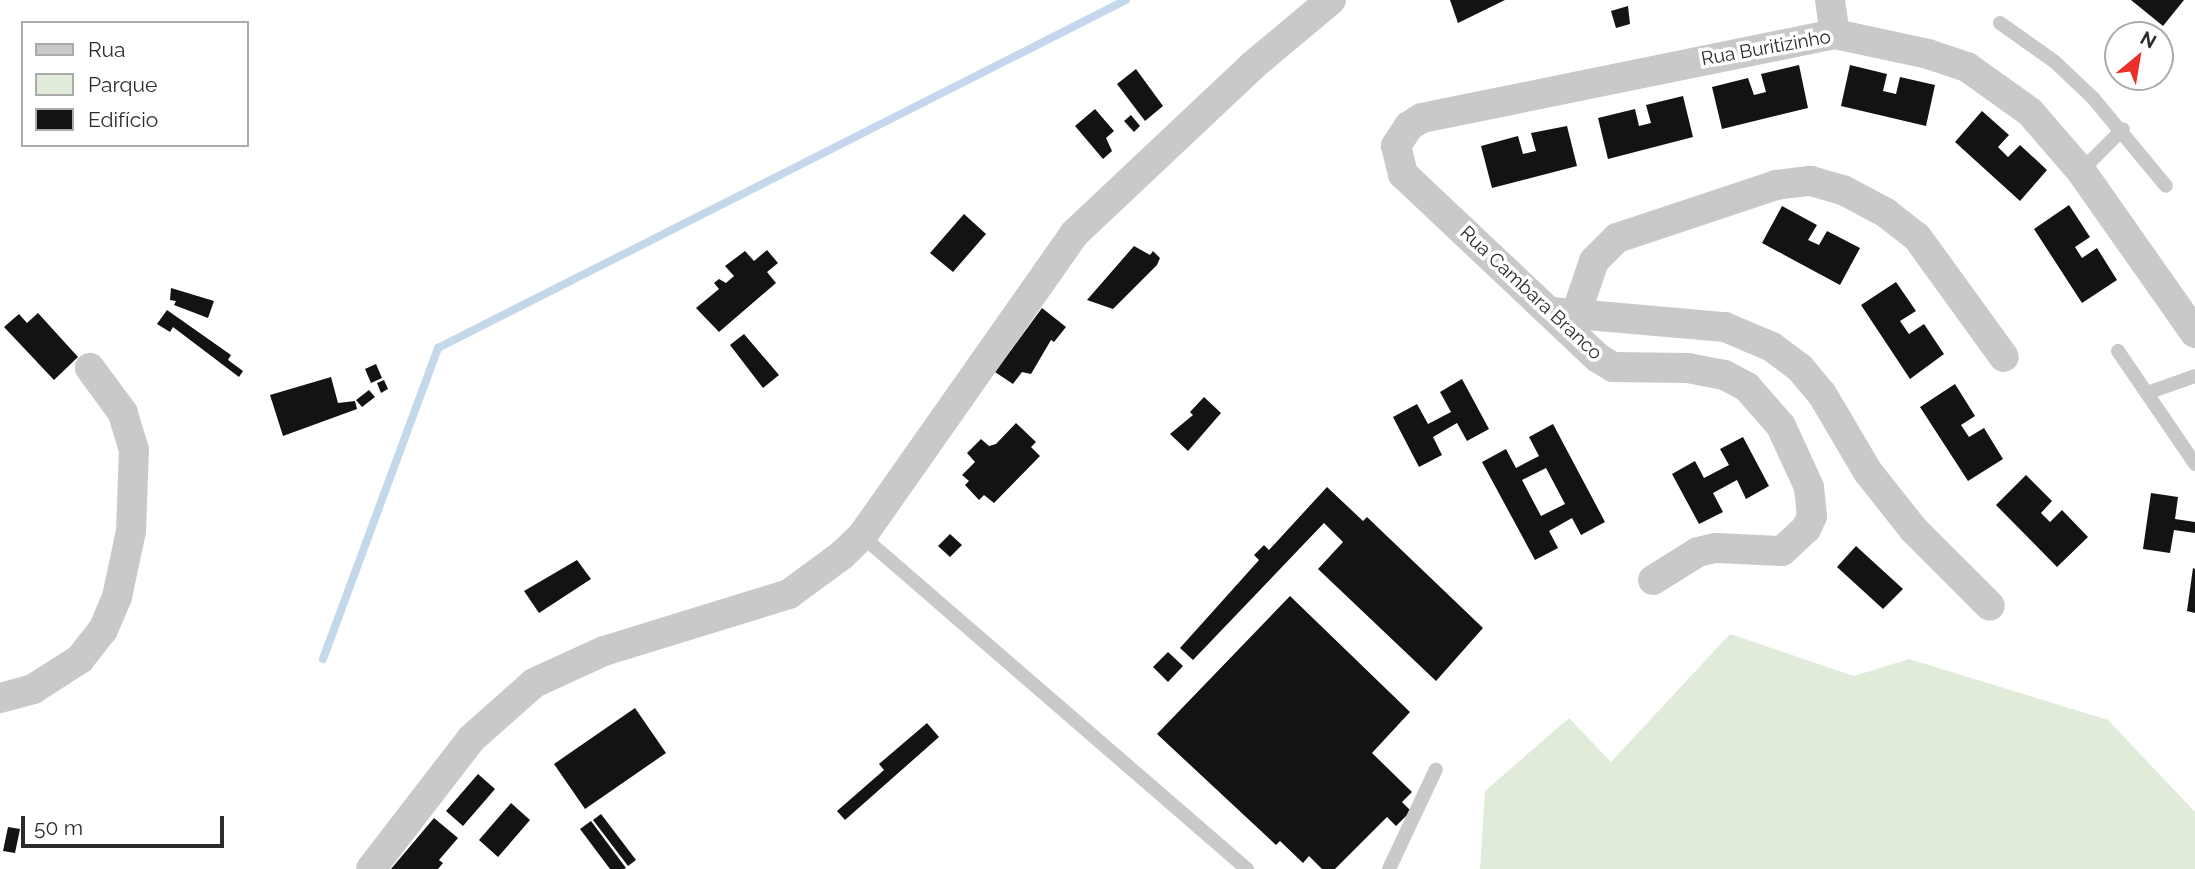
<!DOCTYPE html>
<meta charset="utf-8">
<style>
body{margin:0}
#map{position:relative;width:2195px;height:869px;overflow:hidden;background:#fff;font-family:Raleway,sans-serif}
div>[style]{position:absolute}
.green>*{inset:0;background:#e1ebd9}
.stream>*{height:8px;margin:-4px;padding:0 4px;transform-origin:4px;border-radius:4px;background:#c4d8eb}
.building>*{inset:0;background:#131313}
.service>*{height:14px;margin:-7px;padding:0 7px;transform-origin:7px;border-radius:7px;background:#c9c9c9}
.minor>*{height:30px;margin:-15px;padding:0 15px;transform-origin:15px;border-radius:15px;background:#c9c9c9}
span{translate:-50% -50%;white-space:nowrap;text-align:center;line-height:1.15;-webkit-text-stroke:7px #fff;paint-order:stroke}
.street-label{font-size:19px;color:#2c2c2c}
.legend{position:absolute;left:21px;top:21px;width:228px;height:126px;box-sizing:border-box;background:#fff;border:2px solid #ababab;margin:0;padding:9px 12px;list-style:none;font-size:21px;color:#2c2c2c}
.legend li{display:flex;align-items:center;gap:14px;height:35px}
.legend b{width:35px;border:2px solid #ababab}
.north{position:absolute;left:2104px;top:21px;width:70px;height:70px;box-sizing:border-box;background:#fff;border:2px solid #ababab;border-radius:50%;rotate:30deg;font-size:19px;font-weight:700;line-height:28px;text-align:center;color:#2c2c2c}
.north::after{content:'';display:block;margin:auto;width:24px;height:32px;background:#e93129;clip-path:polygon(50% 0,100% 100%,50% 72%,0 100%)}
.scale{position:absolute;left:21px;top:816px;width:203px;height:32px;box-sizing:border-box;border:4px solid #2c2c2c;border-top:0;padding-left:9px;font-size:21px;line-height:24px;white-space:nowrap;color:#2c2c2c;-webkit-text-stroke:5px #fff;paint-order:stroke}
</style>
<div id="map">
<div class="green">
<div style="clip-path:polygon(1730px 634px,1854px 676px,1909px 659px,2108px 720px,2195px 812px,2195px 869px,1480px 869px,1485px 791px,1569px 718px,1611px 762px)"></div>
</div>
<div class="stream">
<div style="left:323px;top:659px;width:332px;rotate:-69.7deg"></div>
<div style="left:438px;top:348px;width:771px;rotate:-26.83deg"></div>
</div>
<div class="building">
<div style="clip-path:polygon(1450px 0,1505px 0,1458px 23px)"></div>
<div style="clip-path:polygon(2131px 0,2184px 0,2163px 26px)"></div>
<div style="clip-path:polygon(1628px 6px,1630px 24px,1616px 28px,1611px 11px)"></div>
<div style="clip-path:polygon(1799px 65px,1808px 108px,1722px 129px,1712px 87px,1748px 78px,1754px 95px,1766px 92px,1761px 74px)"></div>
<div style="clip-path:polygon(1850px 65px,1887px 74px,1883px 91px,1896px 94px,1900px 77px,1935px 85px,1926px 126px,1841px 106px)"></div>
<div style="clip-path:polygon(1136px 69px,1163px 106px,1145px 121px,1117px 84px)"></div>
<div style="clip-path:polygon(1683px 96px,1693px 137px,1608px 159px,1598px 118px,1635px 109px,1639px 126px,1651px 123px,1646px 105px)"></div>
<div style="clip-path:polygon(1095px 109px,1114px 131px,1106px 138px,1112px 151px,1103px 159px,1075px 126px)"></div>
<div style="clip-path:polygon(1982px 111px,2009px 135px,1998px 147px,2008px 157px,2020px 145px,2047px 170px,2020px 201px,1955px 142px)"></div>
<div style="clip-path:polygon(1131px 115px,1140px 126px,1134px 132px,1124px 121px)"></div>
<div style="clip-path:polygon(1567px 126px,1577px 166px,1492px 188px,1481px 146px,1518px 136px,1523px 154px,1536px 151px,1531px 133px)"></div>
<div style="clip-path:polygon(2069px 205px,2090px 237px,2075px 247px,2082px 258px,2097px 248px,2117px 280px,2082px 303px,2034px 229px)"></div>
<div style="clip-path:polygon(1782px 206px,1817px 225px,1808px 240px,1819px 245px,1827px 231px,1860px 248px,1840px 285px,1762px 243px)"></div>
<div style="clip-path:polygon(964px 214px,986px 234px,953px 272px,930px 253px)"></div>
<div style="clip-path:polygon(1134px 246px,1150px 255px,1153px 251px,1160px 258px,1157px 265px,1113px 309px,1087px 300px)"></div>
<div style="clip-path:polygon(767px 250px,778px 263px,767px 272px,776px 283px,719px 332px,696px 308px,719px 289px,714px 283px,719px 279px,726px 283px,734px 276px,725px 266px,745px 251px,754px 261px)"></div>
<div style="clip-path:polygon(1896px 282px,1916px 311px,1900px 321px,1909px 334px,1924px 324px,1944px 354px,1910px 379px,1861px 305px)"></div>
<div style="clip-path:polygon(171px 288px,214px 301px,208px 318px,174px 305px,176px 301px,170px 300px)"></div>
<div style="clip-path:polygon(1042px 308px,1066px 327px,1054px 342px,1051px 340px,1031px 374px,1022px 372px,1013px 384px,995px 372px)"></div>
<div style="clip-path:polygon(167px 310px,231px 355px,228px 360px,243px 371px,239px 377px,173px 327px,170px 332px,157px 324px)"></div>
<div style="clip-path:polygon(38px 313px,78px 357px,54px 380px,4px 327px,19px 314px,27px 323px)"></div>
<div style="clip-path:polygon(744px 334px,779px 375px,763px 388px,730px 345px)"></div>
<div style="clip-path:polygon(376px 364px,382px 378px,371px 383px,365px 369px)"></div>
<div style="clip-path:polygon(331px 377px,338px 403px,355px 401px,357px 409px,283px 436px,270px 395px)"></div>
<div style="clip-path:polygon(1462px 379px,1489px 429px,1467px 441px,1457px 423px,1433px 437px,1442px 455px,1419px 467px,1393px 417px,1417px 404px,1428px 424px,1451px 412px,1440px 392px)"></div>
<div style="clip-path:polygon(384px 380px,388px 389px,381px 393px,377px 383px)"></div>
<div style="clip-path:polygon(1955px 384px,1975px 416px,1961px 425px,1969px 437px,1984px 428px,2003px 459px,1968px 481px,1920px 407px)"></div>
<div style="clip-path:polygon(369px 390px,375px 397px,362px 407px,356px 400px)"></div>
<div style="clip-path:polygon(1204px 397px,1221px 413px,1188px 451px,1170px 434px,1193px 415px,1190px 412px)"></div>
<div style="clip-path:polygon(1016px 423px,1036px 442px,1031px 447px,1040px 456px,994px 503px,984px 495px,979px 500px,965px 485px,969px 481px,962px 475px,975px 462px,967px 453px,981px 439px,989px 446px,996px 444px)"></div>
<div style="clip-path:polygon(evenodd,1553px 424px,1605px 522px,1581px 535px,1572px 518px,1549px 531px,1558px 548px,1535px 560px,1482px 462px,1506px 449px,1516px 468px,1539px 456px,1529px 437px,1553px 424px,1546px 468px,1565px 504px,1541px 516px,1522px 480px,1546px 468px)"></div>
<div style="clip-path:polygon(1743px 437px,1769px 486px,1746px 499px,1737px 480px,1713px 493px,1723px 512px,1699px 524px,1672px 474px,1695px 461px,1704px 478px,1729px 465px,1720px 449px)"></div>
<div style="clip-path:polygon(2026px 475px,2052px 501px,2041px 513px,2050px 522px,2062px 510px,2088px 537px,2057px 567px,1996px 505px)"></div>
<div style="clip-path:polygon(1327px 487px,1363px 521px,1367px 517px,1483px 628px,1436px 681px,1318px 569px,1343px 542px,1324px 523px,1193px 660px,1180px 648px,1259px 560px,1254px 555px,1264px 545px,1269px 550px)"></div>
<div style="clip-path:polygon(2151px 493px,2178px 497px,2175px 519px,2195px 522px,2195px 533px,2174px 530px,2170px 553px,2143px 549px)"></div>
<div style="clip-path:polygon(950px 534px,962px 545px,950px 557px,938px 546px)"></div>
<div style="clip-path:polygon(1856px 546px,1903px 589px,1883px 609px,1837px 567px)"></div>
<div style="clip-path:polygon(577px 560px,591px 579px,539px 613px,524px 591px)"></div>
<div style="clip-path:polygon(2193px 568px,2195px 569px,2195px 613px,2187px 611px)"></div>
<div style="clip-path:polygon(1290px 596px,1410px 712px,1372px 753px,1412px 792px,1402px 802px,1411px 811px,1396px 826px,1387px 817px,1335px 869px,1322px 869px,1309px 856px,1303px 863px,1280px 841px,1276px 845px,1157px 734px)"></div>
<div style="clip-path:polygon(1168px 652px,1183px 666px,1168px 682px,1153px 667px)"></div>
<div style="clip-path:polygon(635px 708px,666px 753px,585px 809px,554px 764px)"></div>
<div style="clip-path:polygon(927px 723px,939px 737px,845px 820px,837px 811px,884px 770px,879px 764px)"></div>
<div style="clip-path:polygon(478px 774px,495px 789px,463px 826px,446px 811px)"></div>
<div style="clip-path:polygon(511px 803px,530px 820px,498px 857px,479px 840px)"></div>
<div style="clip-path:polygon(601px 814px,636px 860px,628px 866px,593px 820px)"></div>
<div style="clip-path:polygon(434px 818px,458px 838px,439px 860px,443px 863px,438px 869px,391px 869px)"></div>
<div style="clip-path:polygon(591px 821px,626px 868px,624px 869px,610px 869px,580px 829px)"></div>
<div style="clip-path:polygon(8px 827px,20px 829px,15px 853px,3px 851px)"></div>
</div>
<div class="service">
<div style="left:2000px;top:23px;width:67px;rotate:35.3deg"></div>
<div style="left:2055px;top:62px;width:52px;rotate:43.5deg"></div>
<div style="left:2093px;top:98px;width:114px;rotate:50.3deg"></div>
<div style="left:2081px;top:171px;width:59px;rotate:-45deg"></div>
<div style="left:2118px;top:351px;width:137px;rotate:55.7deg"></div>
<div style="left:2147px;top:393px;width:51px;rotate:-19.5deg"></div>
<div style="left:862px;top:536px;width:509px;rotate:40.86deg"></div>
<div style="left:1389px;top:869px;width:110px;rotate:-64.8deg"></div>
</div>
<div class="minor">
<div style="left:1830px;top:0;width:34px;rotate:82deg"></div>
<div style="left:1552px;top:312px;width:174px;rotate:5deg"></div>
<div style="left:1725px;top:327px;width:51px;rotate:23.1deg"></div>
<div style="left:1772px;top:347px;width:35px;rotate:37deg"></div>
<div style="left:1800px;top:368px;width:34px;rotate:50deg"></div>
<div style="left:1822px;top:394px;width:91px;rotate:59.5deg"></div>
<div style="left:1868px;top:472px;width:74px;rotate:51.6deg"></div>
<div style="left:1914px;top:530px;width:107px;rotate:45deg"></div>
<div style="left:1576px;top:314px;width:56px;rotate:-71.2deg"></div>
<div style="left:1594px;top:261px;width:33px;rotate:-45deg"></div>
<div style="left:1617px;top:238px;width:168px;rotate:-18.4deg"></div>
<div style="left:1776px;top:185px;width:35px;rotate:-7deg"></div>
<div style="left:1811px;top:181px;width:33px;rotate:16deg"></div>
<div style="left:1843px;top:190px;width:49px;rotate:28.1deg"></div>
<div style="left:1886px;top:213px;width:39px;rotate:38deg"></div>
<div style="left:1917px;top:237px;width:148px;rotate:54.1deg"></div>
<div style="left:1653px;top:580px;width:53px;rotate:-31.9deg"></div>
<div style="left:1698px;top:552px;width:18px;rotate:-13deg"></div>
<div style="left:1716px;top:548px;width:66px;rotate:2.6deg"></div>
<div style="left:1782px;top:551px;width:33px;rotate:-43deg"></div>
<div style="left:1806px;top:529px;width:14px;rotate:-65deg"></div>
<div style="left:1812px;top:516px;width:29px;rotate:-96deg"></div>
<div style="left:1809px;top:487px;width:67px;rotate:-114.7deg"></div>
<div style="left:1781px;top:426px;width:52px;rotate:-131.1deg"></div>
<div style="left:1747px;top:387px;width:26px;rotate:-152deg"></div>
<div style="left:1724px;top:375px;width:37px;rotate:-169deg"></div>
<div style="left:1688px;top:368px;width:75px;rotate:-179.2deg"></div>
<div style="left:1613px;top:367px;width:17px;rotate:-149deg"></div>
<div style="left:1598px;top:358px;width:268px;rotate:-136.7deg"></div>
<div style="left:1403px;top:174px;width:29px;rotate:-104deg"></div>
<div style="left:1396px;top:146px;width:24px;rotate:-57deg"></div>
<div style="left:1409px;top:126px;width:15px;rotate:-32deg"></div>
<div style="left:1422px;top:118px;width:421px;rotate:-11.5deg"></div>
<div style="left:1835px;top:34px;width:95px;rotate:12.1deg"></div>
<div style="left:1928px;top:54px;width:41px;rotate:18.4deg"></div>
<div style="left:1967px;top:67px;width:77px;rotate:35.5deg"></div>
<div style="left:2030px;top:112px;width:78px;rotate:49.2deg"></div>
<div style="left:2081px;top:171px;width:198px;rotate:54.9deg"></div>
<div style="left:0;top:698px;width:34px;rotate:-15deg"></div>
<div style="left:33px;top:689px;width:56px;rotate:-32.6deg"></div>
<div style="left:80px;top:659px;width:37px;rotate:-52deg"></div>
<div style="left:103px;top:630px;width:36px;rotate:-67deg"></div>
<div style="left:117px;top:597px;width:67px;rotate:-78deg"></div>
<div style="left:131px;top:531px;width:81px;rotate:-87.9deg"></div>
<div style="left:134px;top:450px;width:39px;rotate:-107deg"></div>
<div style="left:123px;top:413px;width:56px;rotate:-126.3deg"></div>
<div style="left:371px;top:869px;width:164px;rotate:-52.4deg"></div>
<div style="left:471px;top:739px;width:84px;rotate:-41.6deg"></div>
<div style="left:534px;top:683px;width:77px;rotate:-24.6deg"></div>
<div style="left:604px;top:651px;width:194px;rotate:-17.1deg"></div>
<div style="left:789px;top:594px;width:66px;rotate:-36.3deg"></div>
<div style="left:842px;top:555px;width:28px;rotate:-44deg"></div>
<div style="left:862px;top:536px;width:369px;rotate:-54.9deg"></div>
<div style="left:1074px;top:234px;width:245px;rotate:-43.3deg"></div>
<div style="left:1252px;top:66px;width:103px;rotate:-39.9deg"></div>
</div>
<div class="street-label">
<span style="left:1766px;top:48px;rotate:-10deg">Rua Buritizinho</span>
<span style="left:1531px;top:293px;rotate:43deg">Rua Cambara Branco</span>
</div>
<ul class="legend">
<li><b style="height:9px;background:#c9c9c9"></b>Rua</li>
<li><b style="height:19px;background:#e1ebd9"></b>Parque</li>
<li><b style="height:19px;background:#131313"></b>Edifício</li>
</ul>
<div class="north">N</div>
<div class="scale">50 m</div>
</div>
